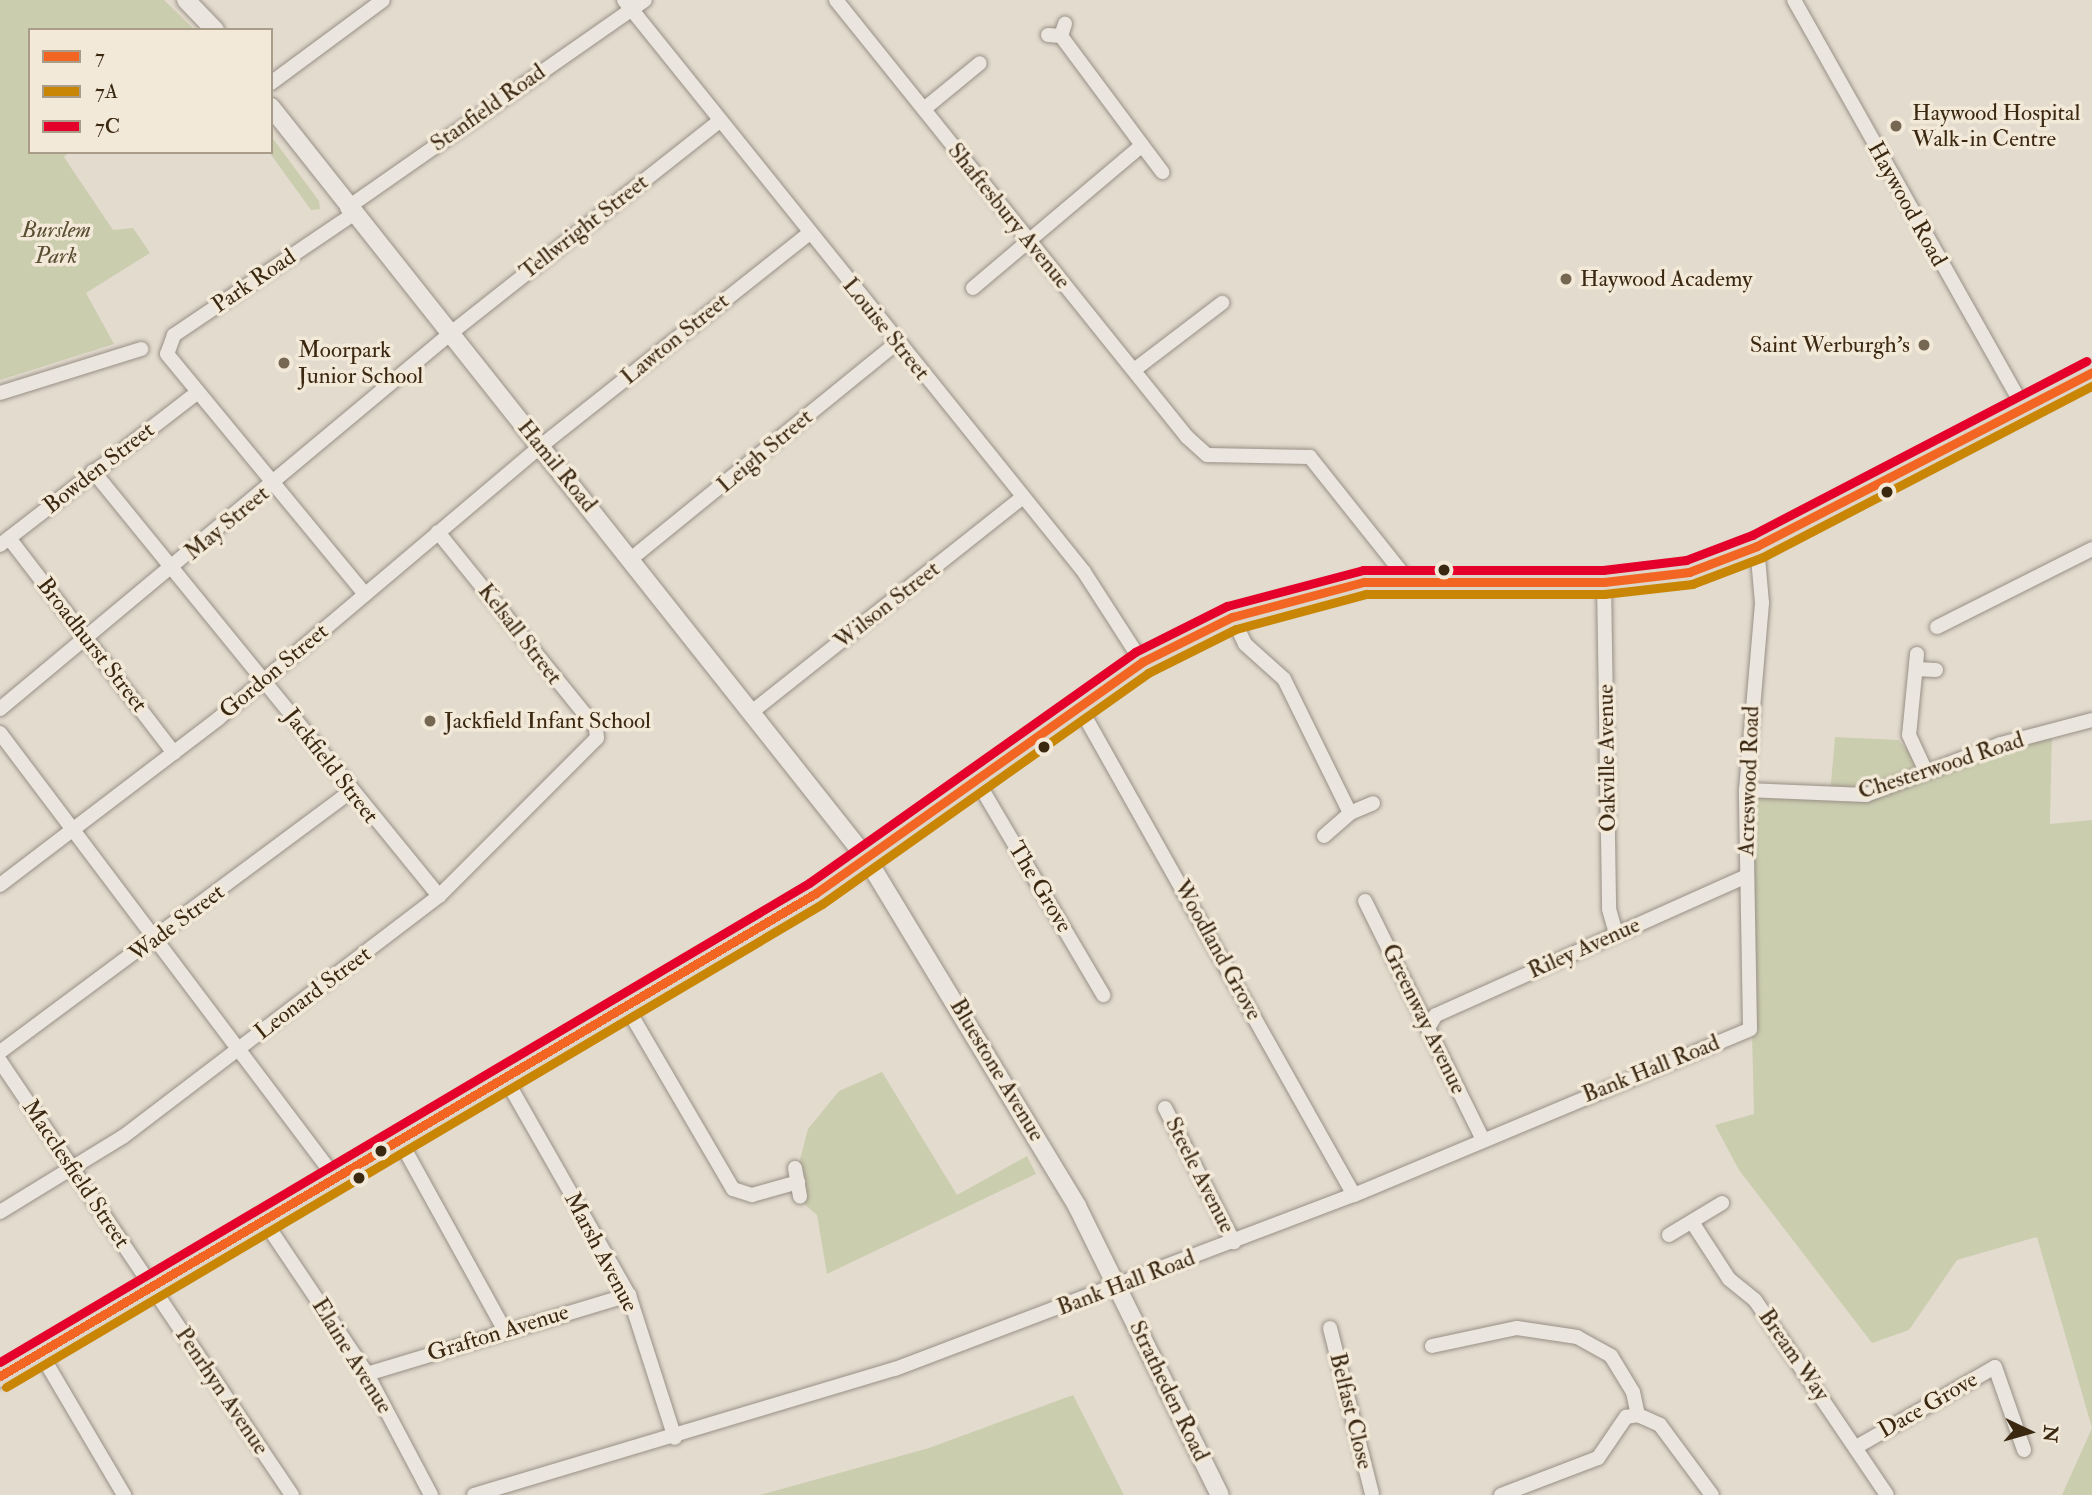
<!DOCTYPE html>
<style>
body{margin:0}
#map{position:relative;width:2092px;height:1495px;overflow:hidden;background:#e3dbce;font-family:"IM FELL Double Pica",serif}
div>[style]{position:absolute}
.green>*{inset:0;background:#cbcdaf}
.roads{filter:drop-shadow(0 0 2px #989086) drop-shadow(0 0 2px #989086)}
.minor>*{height:14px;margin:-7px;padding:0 7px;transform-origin:7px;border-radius:7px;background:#eae5de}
.tertiary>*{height:18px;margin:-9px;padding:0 9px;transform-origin:9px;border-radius:9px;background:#eae5de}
.primary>*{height:21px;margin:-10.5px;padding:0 10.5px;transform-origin:10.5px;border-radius:10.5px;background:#ddd5c9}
.bus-1>*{height:9px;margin:-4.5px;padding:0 4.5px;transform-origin:4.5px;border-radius:4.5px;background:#f26522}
.bus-2>*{height:9px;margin:-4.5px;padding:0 4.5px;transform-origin:4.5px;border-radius:4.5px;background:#c88604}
.bus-3>*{height:9px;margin:-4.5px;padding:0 4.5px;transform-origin:4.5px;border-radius:4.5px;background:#e4002b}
.dots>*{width:19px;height:19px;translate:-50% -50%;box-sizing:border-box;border:4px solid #f3e9d9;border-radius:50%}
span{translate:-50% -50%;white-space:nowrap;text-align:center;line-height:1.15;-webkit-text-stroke:7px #f3e9d9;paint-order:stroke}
.street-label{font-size:23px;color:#3b2811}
.poi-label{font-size:23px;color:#3b2811}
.left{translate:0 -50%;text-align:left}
.right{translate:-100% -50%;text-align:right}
.park-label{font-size:23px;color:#5a4e32;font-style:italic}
.legend{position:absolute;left:28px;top:28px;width:245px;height:126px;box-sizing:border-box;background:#f3e9d9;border:2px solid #a99c89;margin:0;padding:9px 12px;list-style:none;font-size:21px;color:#3b2811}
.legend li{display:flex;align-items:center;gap:14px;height:35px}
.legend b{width:35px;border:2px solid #a99c89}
.north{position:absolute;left:1994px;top:1397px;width:70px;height:70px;-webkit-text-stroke:5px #f3e9d9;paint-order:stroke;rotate:95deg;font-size:19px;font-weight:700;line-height:28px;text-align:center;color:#3b2811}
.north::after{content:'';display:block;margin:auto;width:24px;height:32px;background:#3b2811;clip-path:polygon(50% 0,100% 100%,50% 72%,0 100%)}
</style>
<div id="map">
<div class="green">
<div style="clip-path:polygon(0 0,164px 0,195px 30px,30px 30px,30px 152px,69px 152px,64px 157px,113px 230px,133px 228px,150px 253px,86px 293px,114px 344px,0 380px)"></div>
<div style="clip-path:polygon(271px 136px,319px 201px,320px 209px,311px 210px,269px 152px)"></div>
<div style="clip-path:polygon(2052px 730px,2050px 824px,2092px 820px,2092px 1495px,2062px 1495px,2092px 1428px,2037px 1237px,1957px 1260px,1909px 1330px,1872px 1343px,1739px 1170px,1715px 1125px,1754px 1114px,1746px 790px,1830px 795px,1835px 737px,1898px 740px,1925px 769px)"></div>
<div style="clip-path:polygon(882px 1072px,957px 1195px,1027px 1156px,1036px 1174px,827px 1274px,817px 1215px,804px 1204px,798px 1167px,808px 1129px,839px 1091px)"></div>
<div style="clip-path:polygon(1073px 1395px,1124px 1495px,760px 1495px,929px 1448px)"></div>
</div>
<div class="roads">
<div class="minor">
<div style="left:624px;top:0;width:734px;rotate:51.19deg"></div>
<div style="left:1084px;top:572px;width:107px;rotate:57.2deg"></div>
<div style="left:836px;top:0;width:561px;rotate:51.23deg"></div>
<div style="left:1187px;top:437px;width:27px;rotate:42deg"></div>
<div style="left:1207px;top:455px;width:103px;rotate:1.1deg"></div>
<div style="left:1310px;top:457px;width:157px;rotate:51.5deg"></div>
<div style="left:1794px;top:0;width:466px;rotate:60.6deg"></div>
<div style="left:1048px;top:35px;width:13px;rotate:4deg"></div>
<div style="left:1061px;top:36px;width:13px;rotate:-72deg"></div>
<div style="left:271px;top:83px;width:139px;rotate:-36.5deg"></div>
<div style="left:924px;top:109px;width:72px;rotate:-39.4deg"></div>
<div style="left:1142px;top:145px;width:34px;rotate:53deg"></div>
<div style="left:347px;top:208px;width:363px;rotate:-34.9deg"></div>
<div style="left:352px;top:215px;width:215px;rotate:146deg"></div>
<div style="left:174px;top:335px;width:20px;rotate:110deg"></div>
<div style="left:167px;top:354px;width:311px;rotate:50.5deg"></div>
<div style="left:973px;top:288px;width:221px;rotate:-40.2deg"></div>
<div style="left:1142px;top:145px;width:136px;rotate:-126.6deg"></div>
<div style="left:1134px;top:370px;width:111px;rotate:-37.3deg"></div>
<div style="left:0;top:393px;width:148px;rotate:-17.3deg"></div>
<div style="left:93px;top:471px;width:548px;rotate:50.85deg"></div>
<div style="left:9px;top:538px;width:271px;rotate:52.5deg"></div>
<div style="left:0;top:545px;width:250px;rotate:-37.7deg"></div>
<div style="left:632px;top:558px;width:341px;rotate:-39.1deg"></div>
<div style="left:1604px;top:582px;width:327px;rotate:89.1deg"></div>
<div style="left:1609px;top:909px;width:26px;rotate:74deg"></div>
<div style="left:1232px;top:617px;width:30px;rotate:64deg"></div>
<div style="left:1245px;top:644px;width:52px;rotate:41.9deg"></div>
<div style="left:1284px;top:679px;width:149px;rotate:63.8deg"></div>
<div style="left:1350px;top:813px;width:25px;rotate:-23deg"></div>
<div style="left:1937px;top:627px;width:174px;rotate:-26.7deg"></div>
<div style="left:1917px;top:654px;width:81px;rotate:95.6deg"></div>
<div style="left:1909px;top:735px;width:38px;rotate:65deg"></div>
<div style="left:1916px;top:669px;width:20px;rotate:3deg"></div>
<div style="left:1079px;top:706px;width:561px;rotate:60.65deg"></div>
<div style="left:0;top:709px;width:587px;rotate:-39.82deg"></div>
<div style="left:451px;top:333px;width:340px;rotate:-38.3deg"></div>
<div style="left:753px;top:711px;width:343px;rotate:-38.4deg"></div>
<div style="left:0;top:733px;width:555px;rotate:52.99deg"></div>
<div style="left:976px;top:779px;width:251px;rotate:59.5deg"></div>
<div style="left:1746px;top:790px;width:120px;rotate:2.4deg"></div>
<div style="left:1866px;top:795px;width:144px;rotate:-20.7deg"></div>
<div style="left:2001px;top:744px;width:94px;rotate:-14.8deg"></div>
<div style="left:1324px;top:836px;width:35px;rotate:-41deg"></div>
<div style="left:0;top:885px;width:275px;rotate:-37.3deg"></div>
<div style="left:219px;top:718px;width:422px;rotate:-40.2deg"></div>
<div style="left:541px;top:446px;width:343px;rotate:-38.4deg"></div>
<div style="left:1365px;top:901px;width:264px;rotate:63.7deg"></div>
<div style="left:626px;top:1006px;width:212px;rotate:59.7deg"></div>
<div style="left:733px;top:1189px;width:20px;rotate:18deg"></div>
<div style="left:752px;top:1195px;width:48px;rotate:-15.8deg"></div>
<div style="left:1429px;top:1026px;width:13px;rotate:-58deg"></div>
<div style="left:1436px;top:1015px;width:338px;rotate:-24.1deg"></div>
<div style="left:0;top:1052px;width:437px;rotate:-36.6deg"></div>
<div style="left:0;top:1061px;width:523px;rotate:56.07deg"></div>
<div style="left:504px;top:1076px;width:252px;rotate:60.3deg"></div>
<div style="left:629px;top:1295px;width:150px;rotate:72.2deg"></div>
<div style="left:1165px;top:1108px;width:151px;rotate:62.8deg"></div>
<div style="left:399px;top:1139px;width:217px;rotate:61.1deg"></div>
<div style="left:795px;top:1168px;width:29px;rotate:80deg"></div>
<div style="left:0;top:1212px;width:145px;rotate:-31.5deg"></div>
<div style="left:124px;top:1136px;width:396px;rotate:-37.3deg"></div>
<div style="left:439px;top:896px;width:223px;rotate:-45deg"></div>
<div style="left:597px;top:738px;width:10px;rotate:-96deg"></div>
<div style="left:596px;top:728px;width:252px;rotate:-128.9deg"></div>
<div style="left:265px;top:1222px;width:183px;rotate:56.1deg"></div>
<div style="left:367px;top:1374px;width:137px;rotate:62.1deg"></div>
<div style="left:1692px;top:1222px;width:68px;rotate:57deg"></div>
<div style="left:1729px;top:1279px;width:33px;rotate:39deg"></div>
<div style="left:1755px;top:1300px;width:235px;rotate:55.9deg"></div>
<div style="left:1669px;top:1235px;width:62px;rotate:-31.1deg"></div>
<div style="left:1330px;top:1328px;width:171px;rotate:75.8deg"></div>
<div style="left:1432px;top:1346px;width:87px;rotate:-12deg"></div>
<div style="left:1517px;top:1328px;width:61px;rotate:8.5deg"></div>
<div style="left:1577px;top:1337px;width:39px;rotate:29deg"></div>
<div style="left:1611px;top:1356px;width:42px;rotate:58.6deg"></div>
<div style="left:1633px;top:1392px;width:24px;rotate:78deg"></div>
<div style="left:41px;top:1354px;width:164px;rotate:59.5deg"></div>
<div style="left:367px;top:1374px;width:274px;rotate:-16.8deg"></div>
<div style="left:1858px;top:1446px;width:158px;rotate:-30deg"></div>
<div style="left:1995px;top:1367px;width:88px;rotate:70.7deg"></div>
<div style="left:474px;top:1495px;width:439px;rotate:-16.7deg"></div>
<div style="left:895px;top:1369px;width:491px;rotate:-20.8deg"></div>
<div style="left:1354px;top:1195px;width:429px;rotate:-22.7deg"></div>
<div style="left:1750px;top:1029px;width:239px;rotate:-91deg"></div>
<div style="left:1746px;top:790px;width:188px;rotate:-85.1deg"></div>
<div style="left:1762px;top:603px;width:57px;rotate:-95deg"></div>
<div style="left:1501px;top:1495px;width:104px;rotate:-20.9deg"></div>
<div style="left:1598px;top:1458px;width:50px;rotate:-55.7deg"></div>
<div style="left:1626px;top:1417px;width:12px;rotate:-9deg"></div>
<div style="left:1638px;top:1415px;width:24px;rotate:24deg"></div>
<div style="left:1660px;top:1425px;width:87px;rotate:53.4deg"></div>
</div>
<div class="tertiary">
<div style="left:186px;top:0;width:42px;rotate:46deg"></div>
<div style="left:271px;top:107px;width:960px;rotate:51.6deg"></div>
<div style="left:867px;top:859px;width:406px;rotate:58.8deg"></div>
<div style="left:1077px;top:1206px;width:322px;rotate:63.7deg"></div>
</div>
<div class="primary">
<div style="left:0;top:1376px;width:948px;rotate:-30.62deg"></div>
<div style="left:816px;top:893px;width:400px;rotate:-35.3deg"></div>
<div style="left:1142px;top:662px;width:101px;rotate:-26.6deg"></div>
<div style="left:1232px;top:617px;width:137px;rotate:-14.9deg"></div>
<div style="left:1364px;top:582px;width:240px"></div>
<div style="left:1604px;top:582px;width:86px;rotate:-6.7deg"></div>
<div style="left:1689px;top:572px;width:73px;rotate:-20.9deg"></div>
<div style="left:1757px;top:546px;width:377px;rotate:-27.4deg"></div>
</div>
</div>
<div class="bus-1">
<div style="left:0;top:1376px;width:948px;rotate:-30.62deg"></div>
<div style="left:816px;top:893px;width:400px;rotate:-35.3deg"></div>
<div style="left:1142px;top:662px;width:101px;rotate:-26.6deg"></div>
<div style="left:1232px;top:617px;width:137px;rotate:-14.9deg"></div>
<div style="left:1364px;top:582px;width:240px"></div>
<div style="left:1604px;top:582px;width:86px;rotate:-6.7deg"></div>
<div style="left:1689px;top:572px;width:73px;rotate:-20.9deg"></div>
<div style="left:1757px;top:546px;width:377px;rotate:-27.4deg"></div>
</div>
<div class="bus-2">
<div style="left:6px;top:1387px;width:948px;rotate:-30.62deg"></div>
<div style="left:822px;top:904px;width:400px;rotate:-35.3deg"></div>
<div style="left:1148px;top:673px;width:98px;rotate:-26.6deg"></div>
<div style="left:1236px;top:629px;width:135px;rotate:-15.1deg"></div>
<div style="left:1366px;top:594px;width:238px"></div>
<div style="left:1604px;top:594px;width:89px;rotate:-6.5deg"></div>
<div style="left:1692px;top:584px;width:76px;rotate:-20.8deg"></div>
<div style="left:1763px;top:557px;width:371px;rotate:-27.5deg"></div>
</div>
<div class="bus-3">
<div style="left:0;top:1362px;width:940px;rotate:-30.63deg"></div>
<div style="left:809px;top:883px;width:400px;rotate:-35.3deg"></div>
<div style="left:1135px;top:652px;width:103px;rotate:-26.6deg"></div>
<div style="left:1227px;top:606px;width:141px;rotate:-14.8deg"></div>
<div style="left:1363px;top:570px;width:240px"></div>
<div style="left:1603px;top:570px;width:84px;rotate:-6.9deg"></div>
<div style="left:1686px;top:560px;width:71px;rotate:-20.7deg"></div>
<div style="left:1752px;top:535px;width:377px;rotate:-27.5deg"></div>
</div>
<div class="dots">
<div style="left:1896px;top:126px;background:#766753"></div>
<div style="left:1566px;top:279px;background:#766753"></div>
<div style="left:1924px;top:345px;background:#766753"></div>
<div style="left:284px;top:363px;background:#766753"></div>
<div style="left:1887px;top:492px;background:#3b2811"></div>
<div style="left:1444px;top:570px;background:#3b2811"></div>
<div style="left:430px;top:721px;background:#766753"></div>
<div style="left:1044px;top:747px;background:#3b2811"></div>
<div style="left:381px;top:1151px;background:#3b2811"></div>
<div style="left:359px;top:1178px;background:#3b2811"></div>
</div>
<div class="street-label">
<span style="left:488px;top:108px;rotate:-35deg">Stanfield Road</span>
<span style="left:1907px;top:204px;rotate:61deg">Haywood Road</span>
<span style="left:1009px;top:216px;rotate:51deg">Shaftesbury Avenue</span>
<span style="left:584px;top:227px;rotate:-38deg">Tellwright Street</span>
<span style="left:254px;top:281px;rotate:-34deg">Park Road</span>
<span style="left:886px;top:329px;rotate:51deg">Louise Street</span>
<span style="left:675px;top:339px;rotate:-39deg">Lawton Street</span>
<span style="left:765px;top:451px;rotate:-40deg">Leigh Street</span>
<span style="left:557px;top:466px;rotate:51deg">Hamil Road</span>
<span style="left:99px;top:468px;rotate:-38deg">Bowden Street</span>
<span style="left:227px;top:523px;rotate:-40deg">May Street</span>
<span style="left:887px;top:605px;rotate:-38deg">Wilson Street</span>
<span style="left:520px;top:634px;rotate:52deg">Kelsall Street</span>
<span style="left:92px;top:645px;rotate:52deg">Broadhurst Street</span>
<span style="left:274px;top:671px;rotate:-40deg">Gordon Street</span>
<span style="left:1607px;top:758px;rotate:-91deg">Oakville Avenue</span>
<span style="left:331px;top:766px;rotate:52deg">Jackfield Street</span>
<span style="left:1941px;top:766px;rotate:-18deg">Chesterwood Road</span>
<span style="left:1749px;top:781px;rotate:-88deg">Acreswood Road</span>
<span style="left:1040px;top:887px;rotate:59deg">The Grove</span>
<span style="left:177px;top:923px;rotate:-37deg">Wade Street</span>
<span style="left:1584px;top:948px;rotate:-24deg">Riley Avenue</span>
<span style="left:1218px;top:950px;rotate:61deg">Woodland Grove</span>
<span style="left:313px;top:993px;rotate:-37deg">Leonard Street</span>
<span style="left:1424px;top:1019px;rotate:64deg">Greenway Avenue</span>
<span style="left:1651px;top:1069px;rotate:-22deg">Bank Hall Road</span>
<span style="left:997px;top:1070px;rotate:59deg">Bluestone Avenue</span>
<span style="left:76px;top:1174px;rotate:56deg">Macclesfield Street</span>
<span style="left:1200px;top:1175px;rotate:63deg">Steele Avenue</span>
<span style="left:601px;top:1252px;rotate:62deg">Marsh Avenue</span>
<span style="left:1126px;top:1283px;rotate:-21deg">Bank Hall Road</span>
<span style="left:498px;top:1333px;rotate:-17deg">Grafton Avenue</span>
<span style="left:1794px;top:1355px;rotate:55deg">Bream Way</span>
<span style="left:352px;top:1356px;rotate:58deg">Elaine Avenue</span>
<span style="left:222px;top:1391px;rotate:56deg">Penrhyn Avenue</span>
<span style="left:1169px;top:1391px;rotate:64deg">Stratheden Road</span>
<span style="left:1928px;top:1405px;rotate:-30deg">Dace Grove</span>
<span style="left:1351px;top:1411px;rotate:76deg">Belfast Close</span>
</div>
<div class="poi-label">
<span class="left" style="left:1912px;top:126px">Haywood Hospital<br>Walk-in Centre</span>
<span class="left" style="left:1580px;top:279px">Haywood Academy</span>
<span class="right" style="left:1910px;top:345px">Saint Werburgh's</span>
<span class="left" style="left:298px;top:363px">Moorpark<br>Junior School</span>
<span class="left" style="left:444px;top:721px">Jackfield Infant School</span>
</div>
<div class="park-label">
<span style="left:56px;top:243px">Burslem<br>Park</span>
</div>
<ul class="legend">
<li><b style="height:9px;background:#f26522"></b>7</li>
<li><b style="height:9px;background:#c88604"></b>7A</li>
<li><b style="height:9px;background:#e4002b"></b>7C</li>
</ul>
<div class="north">N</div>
</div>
